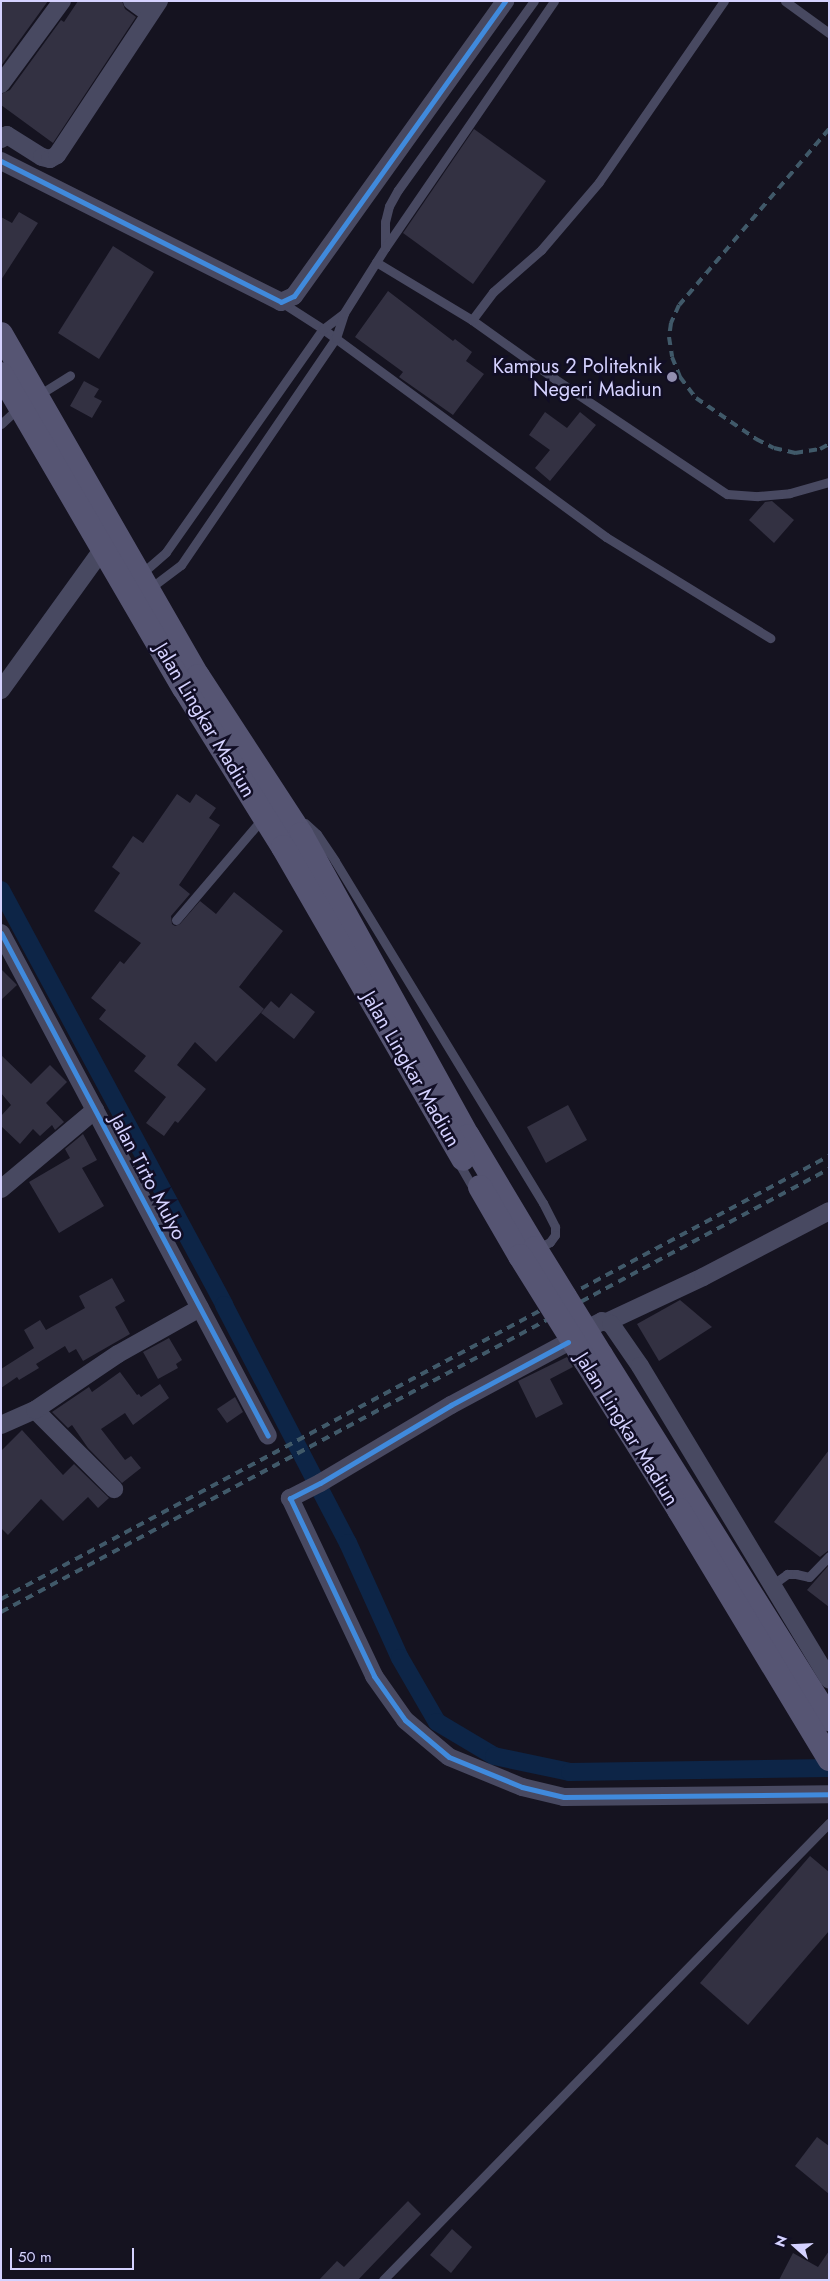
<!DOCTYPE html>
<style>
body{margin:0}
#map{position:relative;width:830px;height:2281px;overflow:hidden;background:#151320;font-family:Jost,sans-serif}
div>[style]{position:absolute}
.canal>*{height:18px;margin:-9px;padding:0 9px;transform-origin:9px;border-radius:9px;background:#0d2547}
.building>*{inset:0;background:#333142}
.service>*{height:9px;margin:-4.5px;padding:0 4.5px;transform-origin:4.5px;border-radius:4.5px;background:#484961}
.minor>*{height:18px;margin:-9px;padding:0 9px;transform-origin:9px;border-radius:9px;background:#484961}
.secondary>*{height:24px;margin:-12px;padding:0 12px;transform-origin:12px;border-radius:12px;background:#565573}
.rail>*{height:4px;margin-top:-2px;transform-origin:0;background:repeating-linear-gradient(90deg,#405969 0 8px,transparent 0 14px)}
.secondary-bridge>*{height:24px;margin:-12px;padding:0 12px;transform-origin:12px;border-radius:12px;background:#565573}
.cycleway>*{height:5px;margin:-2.5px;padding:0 2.5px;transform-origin:2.5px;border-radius:2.5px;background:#408adc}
.dots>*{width:14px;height:14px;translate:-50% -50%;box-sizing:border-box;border:2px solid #110e25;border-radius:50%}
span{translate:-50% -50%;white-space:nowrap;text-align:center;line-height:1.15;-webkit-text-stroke:5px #110e25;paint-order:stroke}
.poi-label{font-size:20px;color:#d5d2ff}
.right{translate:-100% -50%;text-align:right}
.street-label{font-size:20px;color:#d5d2ff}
.frame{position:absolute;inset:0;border:2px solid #d5d2ff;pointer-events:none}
.north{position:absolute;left:770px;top:2221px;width:50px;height:50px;-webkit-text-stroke:4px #110e25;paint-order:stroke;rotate:289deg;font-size:14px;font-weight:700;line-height:20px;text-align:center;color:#d5d2ff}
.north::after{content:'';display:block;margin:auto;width:18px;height:22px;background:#d5d2ff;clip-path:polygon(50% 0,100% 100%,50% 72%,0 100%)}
.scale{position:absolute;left:10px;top:2248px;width:124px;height:22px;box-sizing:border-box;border:2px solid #d5d2ff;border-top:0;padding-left:6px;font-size:15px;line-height:18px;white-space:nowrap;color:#d5d2ff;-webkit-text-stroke:4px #110e25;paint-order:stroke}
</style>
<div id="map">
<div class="canal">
<div style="left:1px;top:890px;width:471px;rotate:61.7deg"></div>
<div style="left:224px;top:1305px;width:268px;rotate:62.5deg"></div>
<div style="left:348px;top:1543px;width:126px;rotate:65.7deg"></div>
<div style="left:400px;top:1658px;width:74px;rotate:60deg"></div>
<div style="left:437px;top:1722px;width:66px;rotate:30.8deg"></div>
<div style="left:494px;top:1756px;width:78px;rotate:11.9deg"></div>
<div style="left:570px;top:1772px;width:259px;rotate:-0.9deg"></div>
</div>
<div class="building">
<div style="clip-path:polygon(1px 1px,48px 1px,1px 66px)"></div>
<div style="clip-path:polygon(78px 1px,122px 1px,125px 9px,136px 17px,53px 143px,1px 105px,1px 94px,10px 90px,61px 20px,64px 22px)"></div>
<div style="clip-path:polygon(474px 129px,546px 181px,473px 284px,403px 233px)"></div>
<div style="clip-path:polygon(19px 212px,38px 223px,1px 280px,1px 217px,12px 223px)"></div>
<div style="clip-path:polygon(113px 246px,154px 272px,99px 359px,58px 333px)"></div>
<div style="clip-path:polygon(388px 291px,453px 341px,455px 339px,472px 352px,466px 361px,484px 374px,453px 415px,399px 377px,403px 372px,355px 337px)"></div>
<div style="clip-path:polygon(84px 381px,99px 389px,94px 397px,102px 401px,92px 418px,70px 406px)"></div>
<div style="clip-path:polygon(545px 412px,567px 428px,580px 412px,596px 425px,550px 481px,535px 468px,550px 450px,529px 435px)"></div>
<div style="clip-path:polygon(772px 501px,794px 520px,774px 543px,749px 520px,765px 502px)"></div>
<div style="clip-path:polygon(177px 794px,190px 803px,196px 794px,216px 808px,209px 818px,220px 825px,179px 885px,190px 894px,171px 916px,172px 924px,175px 926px,180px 924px,200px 901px,216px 914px,234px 892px,283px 931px,239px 987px,264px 1009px,216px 1062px,195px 1042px,177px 1065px,206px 1089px,178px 1123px,175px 1121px,164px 1136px,146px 1123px,166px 1097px,134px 1071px,146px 1056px,99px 1019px,106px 1010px,91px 998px,120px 961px,124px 964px,141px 943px,94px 911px,120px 873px,112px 867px,133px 836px,143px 843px)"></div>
<div style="clip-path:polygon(1px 969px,17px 985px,1px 1000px)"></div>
<div style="clip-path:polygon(291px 993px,315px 1012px,294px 1039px,261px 1013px,271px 1001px,279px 1008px)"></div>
<div style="clip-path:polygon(1px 1055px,31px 1084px,50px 1065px,67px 1082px,46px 1103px,64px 1122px,55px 1130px,52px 1125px,40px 1136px,33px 1129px,20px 1144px,1px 1126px,1px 1116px,11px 1105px,1px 1093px)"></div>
<div style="clip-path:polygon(568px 1105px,587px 1140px,546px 1163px,527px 1127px)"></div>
<div style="clip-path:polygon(83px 1134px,97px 1160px,82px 1168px,104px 1206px,59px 1233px,29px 1182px,70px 1158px,65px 1149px)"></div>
<div style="clip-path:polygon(112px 1278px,125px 1301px,115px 1307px,130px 1334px,83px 1361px,76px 1349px,69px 1353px,65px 1346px,36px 1364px,39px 1368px,19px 1380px,17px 1377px,1px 1388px,1px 1369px,34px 1348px,24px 1330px,40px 1320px,46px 1330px,85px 1308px,79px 1296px)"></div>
<div style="clip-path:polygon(680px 1300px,712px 1327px,659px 1361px,637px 1324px)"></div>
<div style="clip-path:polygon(169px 1338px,182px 1360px,176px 1364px,178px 1368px,158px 1379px,143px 1352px)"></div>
<div style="clip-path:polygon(567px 1357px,573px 1367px,550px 1379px,563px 1404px,536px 1418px,518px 1381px)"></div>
<div style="clip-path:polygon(120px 1372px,137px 1395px,139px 1394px,141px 1397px,160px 1384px,169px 1398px,133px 1425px,125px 1413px,101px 1429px,125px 1460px,131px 1456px,141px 1468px,122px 1483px,88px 1448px,72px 1425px,68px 1428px,52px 1412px,89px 1387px,92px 1392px)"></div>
<div style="clip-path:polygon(235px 1397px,243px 1412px,227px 1423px,217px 1409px)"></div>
<div style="clip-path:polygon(22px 1430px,63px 1475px,74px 1464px,109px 1498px,98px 1508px,88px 1497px,63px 1521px,41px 1499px,8px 1535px,1px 1528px,1px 1451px)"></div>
<div style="clip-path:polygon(829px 1450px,829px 1550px,820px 1557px,774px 1522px)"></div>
<div style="clip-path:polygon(829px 1565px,829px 1607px,807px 1590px)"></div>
<div style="clip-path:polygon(810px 1856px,829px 1872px,829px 1931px,748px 2025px,700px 1983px)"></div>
<div style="clip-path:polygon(817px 2137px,829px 2146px,829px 2194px,795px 2166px)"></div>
<div style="clip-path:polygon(408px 2201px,421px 2214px,358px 2280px,319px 2280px,337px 2261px,344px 2267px)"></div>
<div style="clip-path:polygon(452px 2229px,472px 2247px,451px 2273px,430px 2255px)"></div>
<div style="clip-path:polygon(829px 2251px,829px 2280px,779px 2280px,793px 2253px,818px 2267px)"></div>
</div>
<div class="service">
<div style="left:785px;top:1px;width:54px;rotate:36deg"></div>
<div style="left:385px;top:248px;width:26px;rotate:-90deg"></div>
<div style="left:385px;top:222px;width:16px;rotate:-76deg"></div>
<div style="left:389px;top:206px;width:18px;rotate:-61deg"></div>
<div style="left:398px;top:190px;width:233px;rotate:-54.3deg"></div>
<div style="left:376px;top:262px;width:112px;rotate:31.1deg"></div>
<div style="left:472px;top:320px;width:102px;rotate:35.4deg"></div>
<div style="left:555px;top:379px;width:207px;rotate:33.8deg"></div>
<div style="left:727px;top:494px;width:31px;rotate:4deg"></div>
<div style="left:758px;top:496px;width:32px;rotate:-5deg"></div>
<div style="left:790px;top:493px;width:41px;rotate:-15.8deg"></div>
<div style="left:281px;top:302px;width:50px;rotate:32.7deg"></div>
<div style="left:323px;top:329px;width:351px;rotate:36.3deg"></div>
<div style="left:606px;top:537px;width:193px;rotate:31.6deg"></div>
<div style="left:472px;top:320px;width:35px;rotate:-53deg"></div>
<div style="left:493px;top:292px;width:64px;rotate:-41.2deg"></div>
<div style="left:541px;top:250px;width:89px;rotate:-49.5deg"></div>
<div style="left:599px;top:182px;width:220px;rotate:-55.4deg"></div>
<div style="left:37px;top:396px;width:39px;rotate:-32deg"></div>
<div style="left:1px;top:424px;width:25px;rotate:-43deg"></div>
<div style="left:141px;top:574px;width:33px;rotate:-41deg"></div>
<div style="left:166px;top:552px;width:273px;rotate:-54.9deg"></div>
<div style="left:323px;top:329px;width:26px;rotate:-37deg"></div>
<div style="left:149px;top:589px;width:40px;rotate:-37deg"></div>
<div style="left:181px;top:565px;width:275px;rotate:-55.7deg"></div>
<div style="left:336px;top:338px;width:26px;rotate:-72deg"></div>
<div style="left:344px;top:313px;width:77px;rotate:-57.8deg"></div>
<div style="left:385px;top:248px;width:299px;rotate:-55.6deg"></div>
<div style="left:305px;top:823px;width:16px;rotate:43deg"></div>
<div style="left:317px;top:834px;width:32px;rotate:56deg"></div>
<div style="left:335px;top:861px;width:400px;rotate:58.7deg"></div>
<div style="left:543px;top:1203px;width:27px;rotate:63deg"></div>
<div style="left:555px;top:1227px;width:8px;rotate:90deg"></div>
<div style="left:555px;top:1235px;width:9px;rotate:126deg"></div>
<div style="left:550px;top:1242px;width:15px;rotate:152deg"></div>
<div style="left:176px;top:920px;width:133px;rotate:-49.6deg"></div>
<div style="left:457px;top:1160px;width:34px;rotate:60deg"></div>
<div style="left:772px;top:1585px;width:19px;rotate:-36deg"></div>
<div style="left:787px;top:1574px;width:9px"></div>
<div style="left:796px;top:1574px;width:13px;rotate:13deg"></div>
<div style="left:809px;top:1577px;width:29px;rotate:-46deg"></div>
<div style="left:383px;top:2280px;width:639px;rotate:-45.7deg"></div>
</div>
<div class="minor">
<div style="left:132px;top:1px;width:22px;rotate:36deg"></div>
<div style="left:1px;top:84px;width:103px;rotate:-53.7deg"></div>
<div style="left:1px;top:139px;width:7px;rotate:-34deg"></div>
<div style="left:7px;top:135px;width:41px;rotate:32.2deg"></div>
<div style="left:42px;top:157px;width:8px;rotate:14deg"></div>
<div style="left:50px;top:159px;width:8px;rotate:-30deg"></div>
<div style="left:57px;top:155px;width:185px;rotate:-56.5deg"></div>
<div style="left:1px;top:161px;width:313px;rotate:26.7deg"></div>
<div style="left:281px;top:302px;width:14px;rotate:-25deg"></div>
<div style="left:294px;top:296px;width:363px;rotate:-54.4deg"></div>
<div style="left:1px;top:690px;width:176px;rotate:-54.2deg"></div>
<div style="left:1px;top:933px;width:569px;rotate:62.04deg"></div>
<div style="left:1px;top:1189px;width:123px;rotate:-40deg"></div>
<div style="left:607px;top:1322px;width:106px;rotate:-25.1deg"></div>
<div style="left:703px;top:1277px;width:142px;rotate:-27.6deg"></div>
<div style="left:575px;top:1335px;width:30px;rotate:-27deg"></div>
<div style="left:602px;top:1321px;width:9px;rotate:18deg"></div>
<div style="left:611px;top:1324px;width:51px;rotate:55.4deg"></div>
<div style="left:640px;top:1366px;width:366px;rotate:58.9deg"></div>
<div style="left:568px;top:1342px;width:133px;rotate:151.7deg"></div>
<div style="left:451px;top:1405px;width:152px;rotate:149.2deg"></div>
<div style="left:320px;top:1483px;width:34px;rotate:153deg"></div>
<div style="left:290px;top:1498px;width:197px;rotate:64.7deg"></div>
<div style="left:374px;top:1676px;width:54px;rotate:54.8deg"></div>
<div style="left:405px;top:1720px;width:57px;rotate:40.1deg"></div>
<div style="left:449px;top:1757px;width:79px;rotate:22.3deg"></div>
<div style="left:522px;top:1787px;width:43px;rotate:13.4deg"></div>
<div style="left:564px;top:1797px;width:265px;rotate:-0.6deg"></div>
<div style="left:35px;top:1410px;width:112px;rotate:45deg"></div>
<div style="left:1px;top:1425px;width:37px;rotate:-24deg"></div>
<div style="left:35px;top:1410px;width:100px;rotate:-34deg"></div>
<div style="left:118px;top:1354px;width:94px;rotate:-29.3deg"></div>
</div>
<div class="secondary">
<div style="left:1px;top:334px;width:395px;rotate:60.1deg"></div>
<div style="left:198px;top:676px;width:189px;rotate:56.9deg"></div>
<div style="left:301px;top:834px;width:345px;rotate:61.1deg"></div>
<div style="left:468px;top:1136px;width:131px;rotate:59.1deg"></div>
<div style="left:1px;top:374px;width:363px;rotate:59.8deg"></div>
<div style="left:184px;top:688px;width:187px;rotate:58.1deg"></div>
<div style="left:283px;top:847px;width:360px;rotate:60deg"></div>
<div style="left:480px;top:1187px;width:80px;rotate:59.9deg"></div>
<div style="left:601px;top:1355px;width:430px;rotate:57.9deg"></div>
<div style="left:585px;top:1360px;width:177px;rotate:57.9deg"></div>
<div style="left:679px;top:1510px;width:291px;rotate:58.9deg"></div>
</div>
<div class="rail">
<div style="left:829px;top:129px;width:231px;rotate:130.4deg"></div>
<div style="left:679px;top:305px;width:20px;rotate:114deg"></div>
<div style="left:671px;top:323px;width:14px;rotate:98deg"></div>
<div style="left:669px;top:337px;width:20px;rotate:81deg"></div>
<div style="left:672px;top:357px;width:22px;rotate:68deg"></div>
<div style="left:680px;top:377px;width:26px;rotate:53deg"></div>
<div style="left:696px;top:398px;width:73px;rotate:34.3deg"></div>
<div style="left:756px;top:439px;width:20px;rotate:27deg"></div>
<div style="left:774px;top:448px;width:22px;rotate:13deg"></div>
<div style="left:795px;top:453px;width:25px;rotate:-9deg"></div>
<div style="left:820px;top:449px;width:10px;rotate:-29deg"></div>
<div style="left:1px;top:1599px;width:939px;rotate:-28.15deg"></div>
<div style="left:1px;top:1612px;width:939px;rotate:-28.15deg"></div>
</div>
<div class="secondary-bridge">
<div style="left:535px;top:1248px;width:126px;rotate:58.3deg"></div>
<div style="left:520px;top:1256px;width:123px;rotate:58deg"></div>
</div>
<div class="cycleway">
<div style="left:1px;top:161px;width:313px;rotate:26.7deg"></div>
<div style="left:281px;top:302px;width:14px;rotate:-25deg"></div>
<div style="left:294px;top:296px;width:363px;rotate:-54.4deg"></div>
<div style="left:1px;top:933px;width:569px;rotate:62.04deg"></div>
<div style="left:568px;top:1342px;width:133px;rotate:151.7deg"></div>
<div style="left:451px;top:1405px;width:152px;rotate:149.2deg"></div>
<div style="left:320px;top:1483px;width:34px;rotate:153deg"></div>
<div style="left:290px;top:1498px;width:197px;rotate:64.7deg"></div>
<div style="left:374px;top:1676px;width:54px;rotate:54.8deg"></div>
<div style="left:405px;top:1720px;width:57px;rotate:40.1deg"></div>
<div style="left:449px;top:1757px;width:79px;rotate:22.3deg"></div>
<div style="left:522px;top:1787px;width:43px;rotate:13.4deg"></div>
<div style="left:564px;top:1797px;width:265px;rotate:-0.6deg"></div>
</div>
<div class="dots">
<div style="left:672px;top:377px;background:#928fb1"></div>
</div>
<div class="poi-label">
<span class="right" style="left:662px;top:378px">Kampus 2 Politeknik<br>Negeri Madiun</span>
</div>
<div class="street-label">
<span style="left:205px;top:720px;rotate:59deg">Jalan Lingkar Madiun</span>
<span style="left:411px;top:1069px;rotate:60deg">Jalan Lingkar Madiun</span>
<span style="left:148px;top:1177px;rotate:62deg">Jalan Tirto Mulyo</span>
<span style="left:627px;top:1429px;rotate:58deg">Jalan Lingkar Madiun</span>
</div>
<div class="frame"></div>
<div class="north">N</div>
<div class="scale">50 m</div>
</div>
